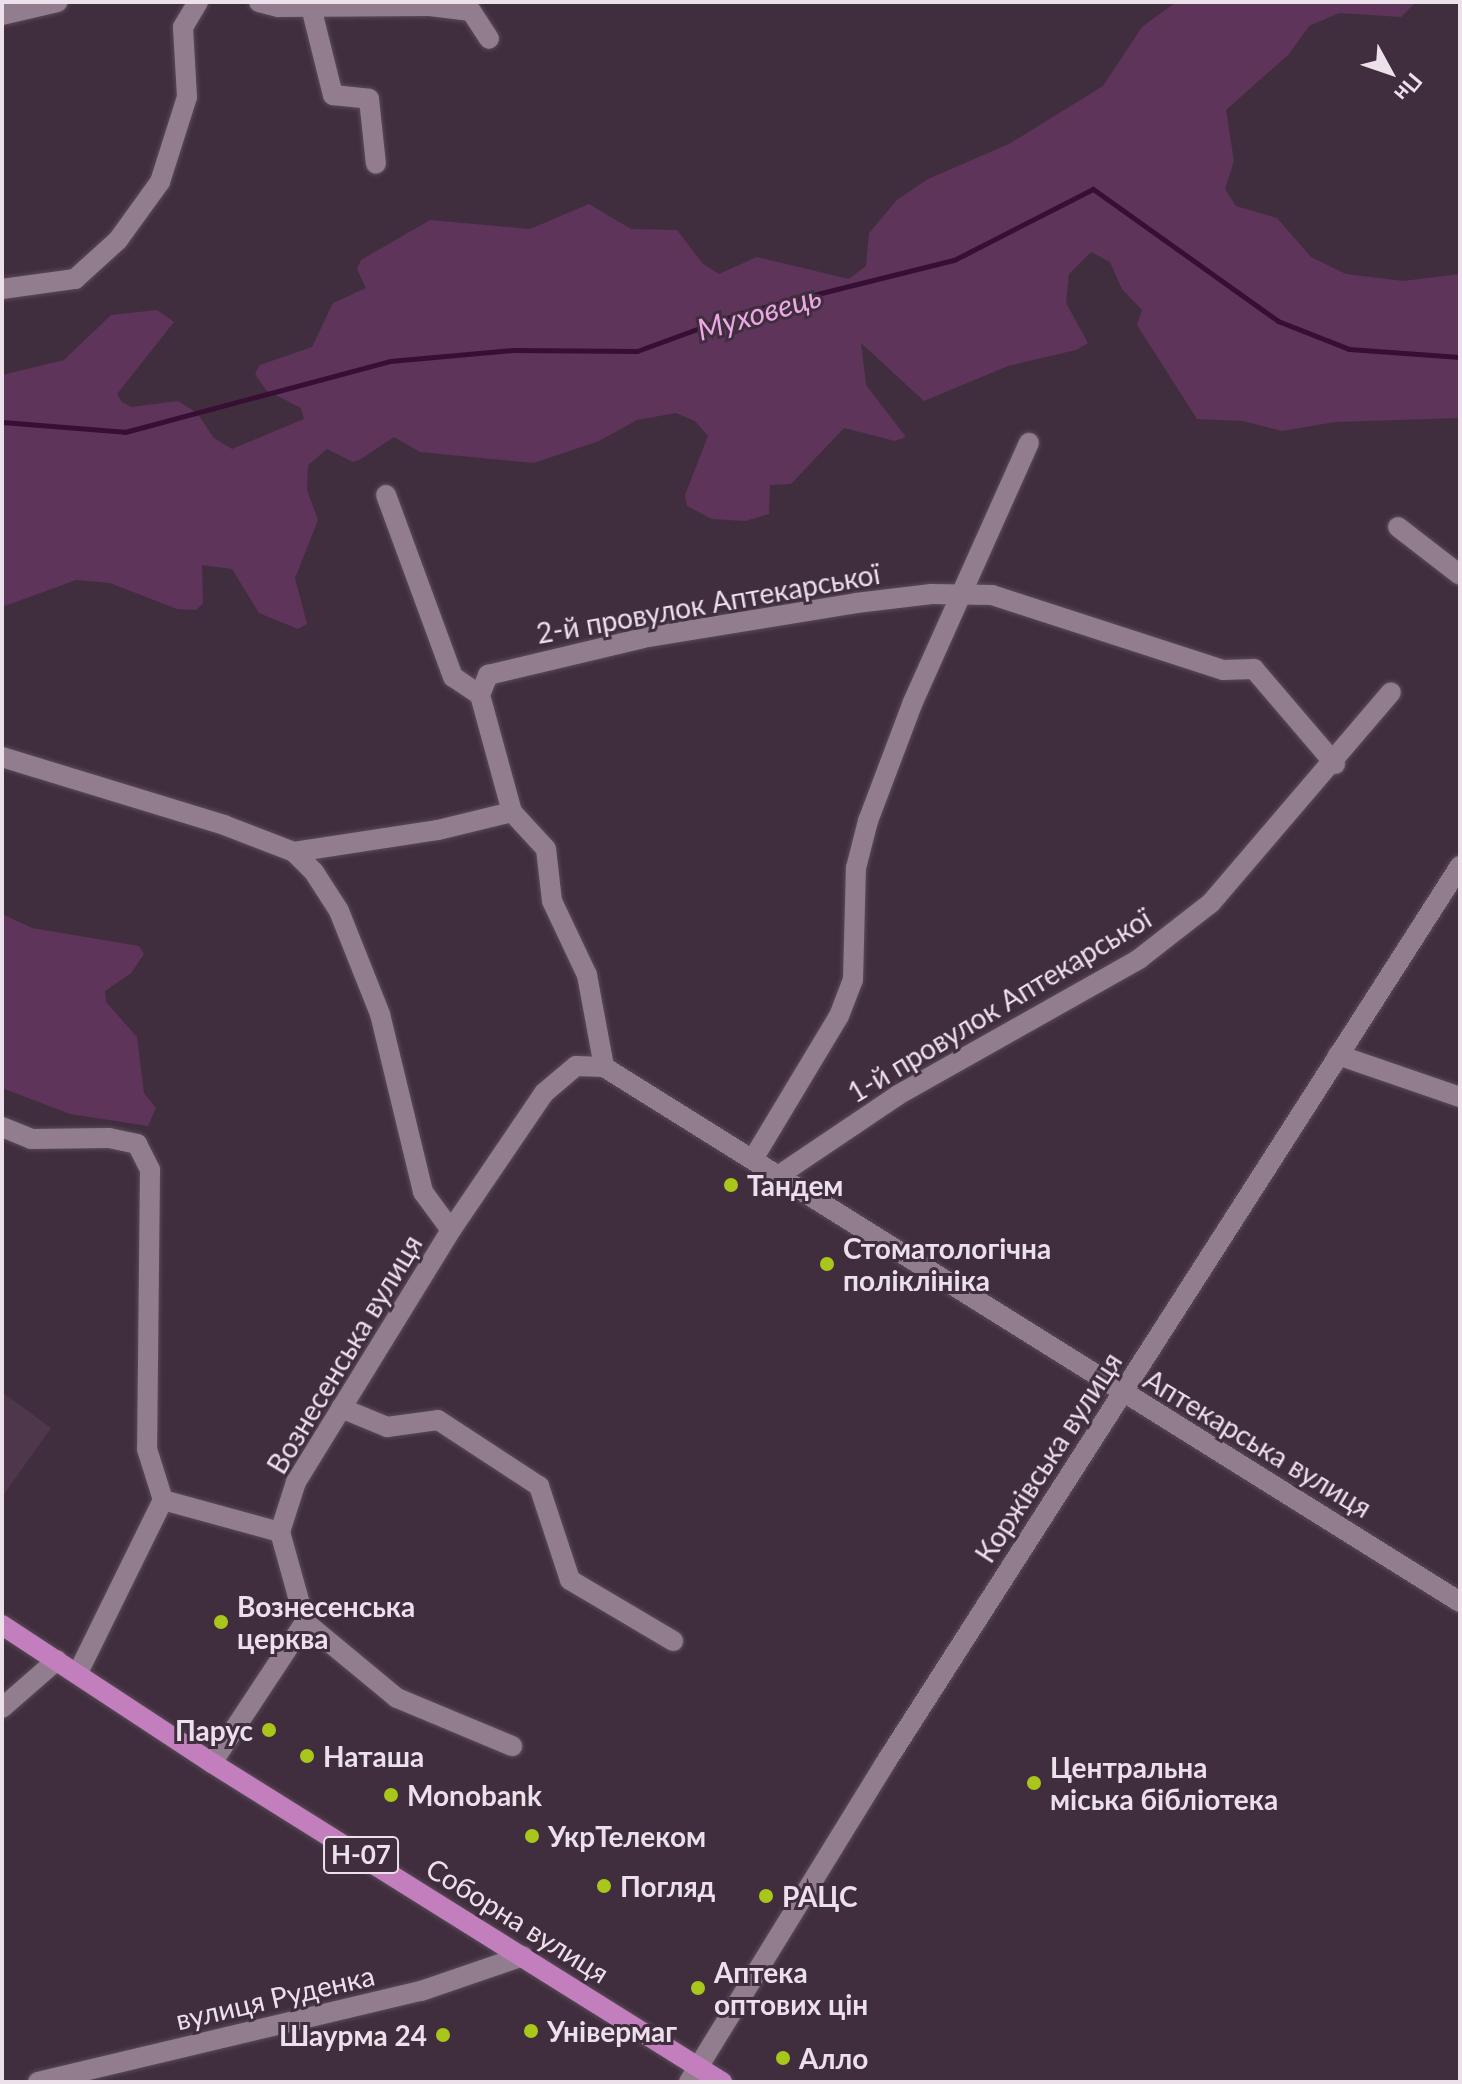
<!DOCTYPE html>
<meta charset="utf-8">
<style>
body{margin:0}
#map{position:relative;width:1462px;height:2084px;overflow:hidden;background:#402e3e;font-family:Lato,sans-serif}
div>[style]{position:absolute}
.built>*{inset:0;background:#4e374b}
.green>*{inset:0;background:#5e345a}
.stream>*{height:5px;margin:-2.5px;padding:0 2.5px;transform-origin:2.5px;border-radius:2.5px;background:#370f35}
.roads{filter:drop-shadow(0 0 2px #594b57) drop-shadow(0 0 2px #594b57)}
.minor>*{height:20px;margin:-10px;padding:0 10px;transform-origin:10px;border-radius:10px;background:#927d8f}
.major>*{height:20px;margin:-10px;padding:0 10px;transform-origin:10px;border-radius:10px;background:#c37fbd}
.dots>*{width:22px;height:22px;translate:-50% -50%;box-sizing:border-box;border:4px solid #402e3e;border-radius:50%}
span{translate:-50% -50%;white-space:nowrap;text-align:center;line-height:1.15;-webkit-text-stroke:6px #402e3e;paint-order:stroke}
.shield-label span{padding:2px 6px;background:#402e3e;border:2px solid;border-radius:6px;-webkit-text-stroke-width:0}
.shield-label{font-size:26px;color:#ece0ea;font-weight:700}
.street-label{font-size:28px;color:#ece0ea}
.poi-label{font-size:28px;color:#ece0ea;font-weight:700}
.left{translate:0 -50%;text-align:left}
.right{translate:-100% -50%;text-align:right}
.water-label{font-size:30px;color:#eca7e5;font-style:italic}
.frame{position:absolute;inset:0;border:4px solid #ece0ea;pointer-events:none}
.north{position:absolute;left:1350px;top:32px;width:80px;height:80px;-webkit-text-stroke:6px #402e3e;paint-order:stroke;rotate:130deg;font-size:22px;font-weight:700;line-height:32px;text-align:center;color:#ece0ea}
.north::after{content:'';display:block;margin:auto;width:28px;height:36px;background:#ece0ea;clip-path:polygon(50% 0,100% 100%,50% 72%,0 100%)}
</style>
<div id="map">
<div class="built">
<div style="clip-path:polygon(2px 1392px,51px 1428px,2px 1497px)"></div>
</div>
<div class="green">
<div style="clip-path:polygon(1176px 2px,1416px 2px,1401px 17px,1339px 13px,1309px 26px,1289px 54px,1226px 110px,1234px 161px,1225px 189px,1236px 206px,1277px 218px,1311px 257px,1346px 274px,1403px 281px,1460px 274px,1460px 418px,1335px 422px,1282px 431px,1243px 421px,1197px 419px,1137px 325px,1142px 310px,1122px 289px,1110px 262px,1091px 252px,1069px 274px,1066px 303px,1088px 343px,1076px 350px,1008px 366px,924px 401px,861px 343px,866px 385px,906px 437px,895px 441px,844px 428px,791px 484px,770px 485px,769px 514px,745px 521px,712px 519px,687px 506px,685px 495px,708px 436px,695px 421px,676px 413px,637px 420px,599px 441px,534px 463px,420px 452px,394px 437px,361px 459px,353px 462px,327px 449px,308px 465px,307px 490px,318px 520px,295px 578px,307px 624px,298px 629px,259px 613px,232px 569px,202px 565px,203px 603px,196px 610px,177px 609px,110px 583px,76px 580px,2px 607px,2px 375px,64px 360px,111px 315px,157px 310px,174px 322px,117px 394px,122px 402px,131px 407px,178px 401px,197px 413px,214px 438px,232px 449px,304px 419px,301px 408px,266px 390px,255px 374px,260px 365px,312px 347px,333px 303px,366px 288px,357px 269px,361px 260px,430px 220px,530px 229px,589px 204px,631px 229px,677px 230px,703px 264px,719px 274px,757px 257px,849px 279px,866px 266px,869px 233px,897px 200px,928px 179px,1009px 144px,1103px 86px,1142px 27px)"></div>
<div style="clip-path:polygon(2px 914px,32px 928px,139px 946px,144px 954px,131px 973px,105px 991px,106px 1002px,137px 1037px,144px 1093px,156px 1108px,148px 1126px,70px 1114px,2px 1088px)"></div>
</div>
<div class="stream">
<div style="left:2px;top:422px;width:123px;rotate:4.6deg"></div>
<div style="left:125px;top:432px;width:274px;rotate:-15deg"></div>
<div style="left:390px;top:361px;width:124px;rotate:-5.1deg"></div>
<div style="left:514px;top:350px;width:123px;rotate:0.5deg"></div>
<div style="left:637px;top:351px;width:111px;rotate:-20.1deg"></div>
<div style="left:741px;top:313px;width:219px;rotate:-14deg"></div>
<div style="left:954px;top:260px;width:156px;rotate:-27.1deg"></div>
<div style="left:1093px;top:189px;width:227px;rotate:35.5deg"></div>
<div style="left:1278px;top:321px;width:76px;rotate:21.5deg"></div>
<div style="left:1349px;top:349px;width:111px;rotate:4.1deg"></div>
</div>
<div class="roads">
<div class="minor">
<div style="left:259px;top:2px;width:20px;rotate:15deg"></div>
<div style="left:278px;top:7px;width:152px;rotate:-0.4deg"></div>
<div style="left:430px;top:6px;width:41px;rotate:7deg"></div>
<div style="left:471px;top:11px;width:33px;rotate:57deg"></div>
<div style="left:311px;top:7px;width:91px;rotate:76deg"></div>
<div style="left:333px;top:95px;width:36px;rotate:6deg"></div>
<div style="left:369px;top:99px;width:65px;rotate:83.9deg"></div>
<div style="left:2px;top:15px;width:57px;rotate:-13.1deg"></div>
<div style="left:2px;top:289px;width:74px;rotate:-7.8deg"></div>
<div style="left:75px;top:279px;width:58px;rotate:-42.2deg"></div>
<div style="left:118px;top:240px;width:72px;rotate:-54.1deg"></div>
<div style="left:160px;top:182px;width:89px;rotate:-72.4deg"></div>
<div style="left:187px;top:97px;width:70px;rotate:-93.3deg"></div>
<div style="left:183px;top:27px;width:29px;rotate:-59deg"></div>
<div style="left:1398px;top:527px;width:78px;rotate:37.7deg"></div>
<div style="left:480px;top:695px;width:22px;rotate:-68deg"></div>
<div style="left:488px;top:675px;width:159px;rotate:-13.4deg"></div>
<div style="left:643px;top:638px;width:216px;rotate:-9.3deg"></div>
<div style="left:856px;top:603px;width:76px;rotate:-6.8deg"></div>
<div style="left:931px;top:594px;width:61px;rotate:0.9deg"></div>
<div style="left:992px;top:595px;width:243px;rotate:18deg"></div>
<div style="left:1223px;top:670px;width:31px;rotate:-2deg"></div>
<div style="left:1254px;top:669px;width:125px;rotate:49.5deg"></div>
<div style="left:2px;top:757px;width:232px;rotate:17deg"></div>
<div style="left:224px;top:825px;width:75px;rotate:21.1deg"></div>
<div style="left:294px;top:852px;width:28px;rotate:45deg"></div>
<div style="left:314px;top:872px;width:46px;rotate:57.3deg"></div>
<div style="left:339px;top:911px;width:111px;rotate:68.3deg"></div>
<div style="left:380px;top:1014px;width:183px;rotate:76.4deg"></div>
<div style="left:423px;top:1192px;width:47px;rotate:53.6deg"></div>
<div style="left:512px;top:812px;width:50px;rotate:47.4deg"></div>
<div style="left:546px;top:849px;width:52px;rotate:83.4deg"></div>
<div style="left:552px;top:901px;width:82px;rotate:64.7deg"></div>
<div style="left:587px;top:975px;width:94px;rotate:79.5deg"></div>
<div style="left:294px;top:852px;width:146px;rotate:-8.7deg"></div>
<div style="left:438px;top:830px;width:76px;rotate:-13.7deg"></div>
<div style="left:512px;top:812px;width:121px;rotate:-105.3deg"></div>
<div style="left:480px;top:695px;width:32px;rotate:-146deg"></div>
<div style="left:453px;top:677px;width:194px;rotate:-110.2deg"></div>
<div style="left:1338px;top:1055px;width:129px;rotate:19deg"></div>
<div style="left:2px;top:1127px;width:31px;rotate:22deg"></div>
<div style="left:31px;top:1139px;width:78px;rotate:-0.7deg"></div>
<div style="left:109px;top:1138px;width:29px;rotate:12deg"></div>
<div style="left:137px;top:1144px;width:29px;rotate:63deg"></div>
<div style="left:150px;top:1170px;width:279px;rotate:90.6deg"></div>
<div style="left:147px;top:1449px;width:53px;rotate:72.6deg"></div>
<div style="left:163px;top:1500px;width:193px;rotate:116.2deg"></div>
<div style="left:753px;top:1159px;width:167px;rotate:-59deg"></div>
<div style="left:839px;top:1016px;width:39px;rotate:-69deg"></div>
<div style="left:853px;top:980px;width:112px;rotate:-88.5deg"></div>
<div style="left:856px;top:868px;width:49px;rotate:-75.7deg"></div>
<div style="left:868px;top:821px;width:127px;rotate:-69.3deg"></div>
<div style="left:913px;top:702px;width:284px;rotate:-65.9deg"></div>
<div style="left:778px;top:1176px;width:145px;rotate:-34deg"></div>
<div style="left:898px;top:1095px;width:277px;rotate:-29.4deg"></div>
<div style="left:1139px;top:959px;width:91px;rotate:-37.9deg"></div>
<div style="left:1211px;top:903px;width:277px;rotate:-49.5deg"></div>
<div style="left:341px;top:1408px;width:50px;rotate:22.4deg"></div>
<div style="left:387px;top:1427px;width:51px;rotate:-7.8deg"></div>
<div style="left:438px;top:1420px;width:121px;rotate:33.2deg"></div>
<div style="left:539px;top:1486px;width:99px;rotate:71.7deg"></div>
<div style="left:570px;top:1580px;width:120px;rotate:30.6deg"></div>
<div style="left:163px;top:1500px;width:121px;rotate:15.3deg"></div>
<div style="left:305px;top:1622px;width:119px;rotate:39.6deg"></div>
<div style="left:397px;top:1698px;width:125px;rotate:22.7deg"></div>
<div style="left:2px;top:1708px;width:73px;rotate:-41.1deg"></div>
<div style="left:212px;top:1763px;width:169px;rotate:-56.6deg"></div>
<div style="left:305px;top:1622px;width:93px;rotate:-105.5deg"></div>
<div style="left:280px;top:1532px;width:52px;rotate:-72.3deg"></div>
<div style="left:296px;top:1482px;width:296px;rotate:-58.4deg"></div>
<div style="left:451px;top:1230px;width:166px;rotate:-55.8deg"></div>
<div style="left:544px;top:1093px;width:42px;rotate:-40.2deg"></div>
<div style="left:576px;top:1066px;width:28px;rotate:2deg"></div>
<div style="left:604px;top:1067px;width:1009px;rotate:32.01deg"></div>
<div style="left:38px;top:2082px;width:394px;rotate:-13.4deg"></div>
<div style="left:421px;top:1991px;width:108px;rotate:-18.9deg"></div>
<div style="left:689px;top:2082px;width:372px;rotate:-58.4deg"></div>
<div style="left:884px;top:1765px;width:1068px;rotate:-57.35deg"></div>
</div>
<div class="major">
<div style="left:2px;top:1625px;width:251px;rotate:33.3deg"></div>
<div style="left:212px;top:1763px;width:602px;rotate:32.03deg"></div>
</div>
</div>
<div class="dots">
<div style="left:731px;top:1185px;background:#a9c71b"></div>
<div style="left:827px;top:1264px;background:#a9c71b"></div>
<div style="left:221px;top:1622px;background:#a9c71b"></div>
<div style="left:269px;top:1730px;background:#a9c71b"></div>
<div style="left:307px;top:1756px;background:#a9c71b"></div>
<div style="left:1034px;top:1783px;background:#a9c71b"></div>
<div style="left:391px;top:1795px;background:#a9c71b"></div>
<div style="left:532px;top:1836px;background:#a9c71b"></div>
<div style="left:604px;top:1886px;background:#a9c71b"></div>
<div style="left:766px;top:1896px;background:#a9c71b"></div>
<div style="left:698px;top:1988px;background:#a9c71b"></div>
<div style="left:531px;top:2031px;background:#a9c71b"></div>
<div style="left:443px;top:2035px;background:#a9c71b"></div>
<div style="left:783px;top:2058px;background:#a9c71b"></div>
</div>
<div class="shield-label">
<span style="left:361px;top:1855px">Н-07</span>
</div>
<div class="street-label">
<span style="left:708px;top:603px;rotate:-10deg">2-й провулок Аптекарської</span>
<span style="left:999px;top:1005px;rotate:-31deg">1-й провулок Аптекарської</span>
<span style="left:344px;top:1354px;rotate:-59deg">Вознесенська вулиця</span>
<span style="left:1258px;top:1443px;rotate:31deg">Аптекарська вулиця</span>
<span style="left:1048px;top:1457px;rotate:-57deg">Коржівська вулиця</span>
<span style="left:518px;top:1920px;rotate:32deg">Соборна вулиця</span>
<span style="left:275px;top:1997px;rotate:-13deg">вулиця Руденка</span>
</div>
<div class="poi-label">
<span class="left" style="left:747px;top:1185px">Тандем</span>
<span class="left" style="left:843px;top:1264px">Стоматологічна<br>поліклініка</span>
<span class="left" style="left:237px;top:1622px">Вознесенська<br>церква</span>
<span class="right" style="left:253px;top:1730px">Парус</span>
<span class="left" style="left:323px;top:1756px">Наташа</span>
<span class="left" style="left:1050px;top:1783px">Центральна<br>міська бібліотека</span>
<span class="left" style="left:407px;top:1795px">Monobank</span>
<span class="left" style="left:548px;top:1836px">УкрТелеком</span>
<span class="left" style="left:620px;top:1886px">Погляд</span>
<span class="left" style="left:782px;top:1896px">РАЦС</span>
<span class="left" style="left:714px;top:1988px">Аптека<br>оптових цін</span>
<span class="left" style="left:547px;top:2031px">Універмаг</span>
<span class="right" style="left:427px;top:2035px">Шаурма 24</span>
<span class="left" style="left:799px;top:2058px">Алло</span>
</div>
<div class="water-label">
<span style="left:759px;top:312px;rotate:-16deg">Муховець</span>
</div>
<div class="frame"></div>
<div class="north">Пн</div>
</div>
